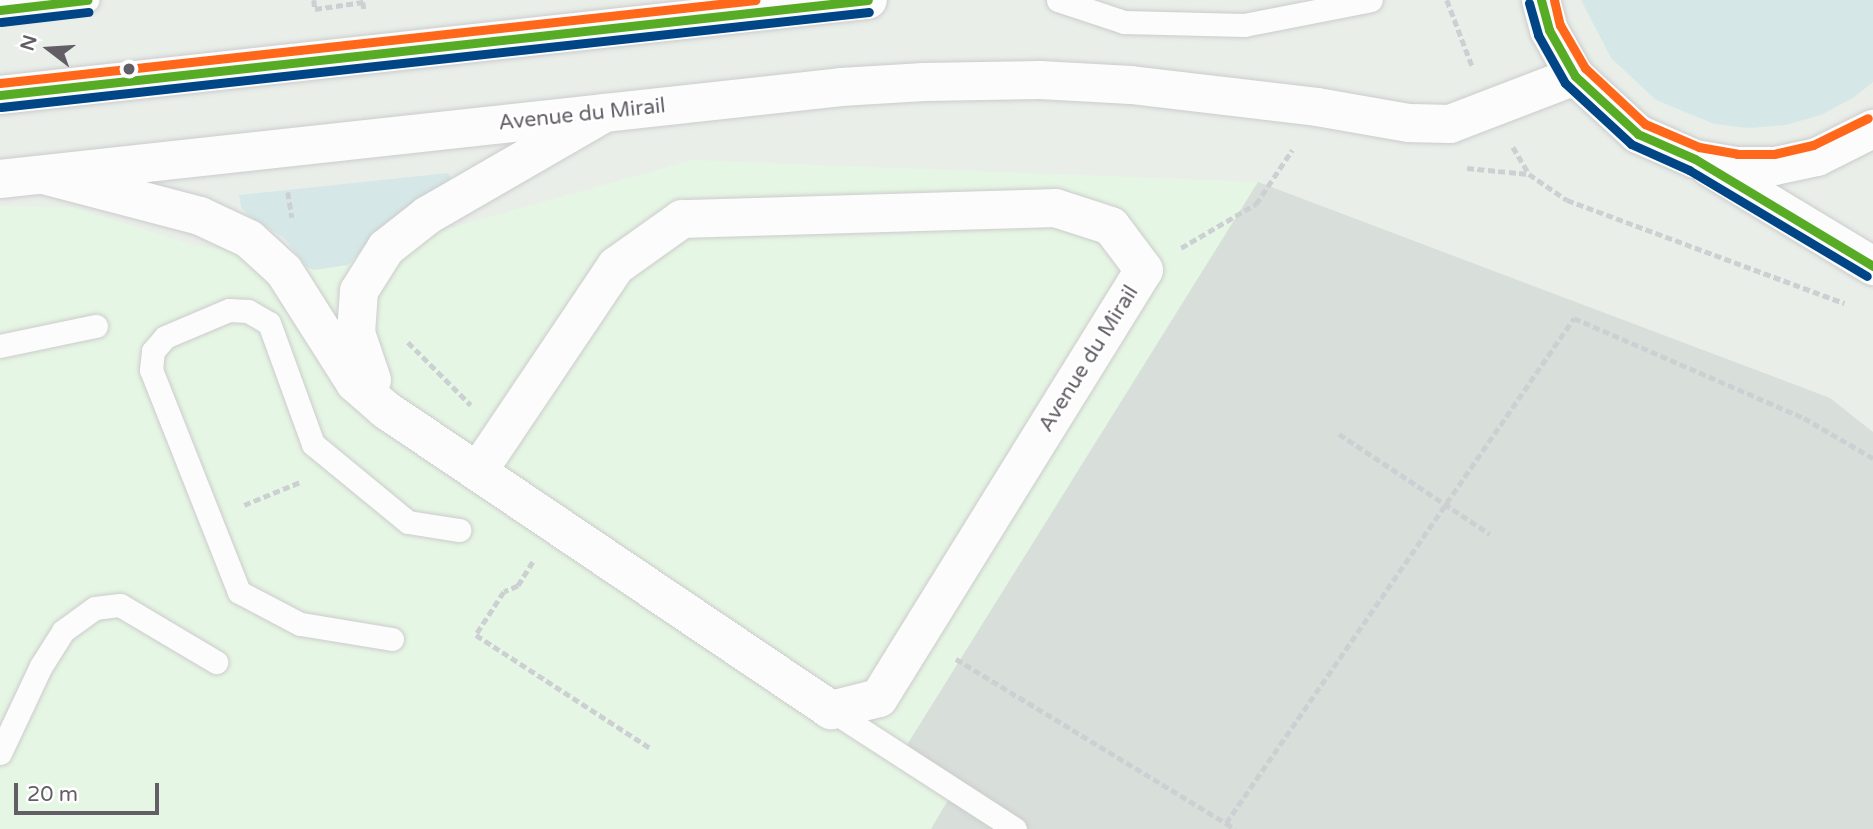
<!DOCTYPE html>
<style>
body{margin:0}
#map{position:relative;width:1873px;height:829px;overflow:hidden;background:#e9eee9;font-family:"Varela Round",sans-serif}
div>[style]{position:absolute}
.commercial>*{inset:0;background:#e6f6e4}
.industrial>*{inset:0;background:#d8ded9}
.green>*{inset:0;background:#d5e8e7}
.path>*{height:4.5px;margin-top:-2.25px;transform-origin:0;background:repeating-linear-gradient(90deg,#cdd0d3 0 7px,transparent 0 10.5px)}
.roads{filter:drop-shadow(0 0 2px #cbcccc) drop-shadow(0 0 2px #cbcccc)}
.lane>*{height:23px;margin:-11.5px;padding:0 11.5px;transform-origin:11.5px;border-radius:11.5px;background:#fcfcfc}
.street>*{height:38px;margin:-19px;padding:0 19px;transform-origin:19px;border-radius:19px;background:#fcfcfc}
.secondary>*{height:38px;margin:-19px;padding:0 19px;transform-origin:19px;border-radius:19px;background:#fcfcfc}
.bus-1>*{height:9px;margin:-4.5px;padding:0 4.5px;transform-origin:4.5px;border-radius:4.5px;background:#58ac25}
.bus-2>*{height:9px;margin:-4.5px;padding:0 4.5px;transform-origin:4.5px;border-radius:4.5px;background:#004687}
.bus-3>*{height:9px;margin:-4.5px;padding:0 4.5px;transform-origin:4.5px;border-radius:4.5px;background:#ff671b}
.dots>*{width:19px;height:19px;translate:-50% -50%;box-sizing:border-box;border:4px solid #fff;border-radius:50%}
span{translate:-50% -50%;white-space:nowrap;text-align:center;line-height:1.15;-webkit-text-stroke:5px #fff;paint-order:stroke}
.street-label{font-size:21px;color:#635e66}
.north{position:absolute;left:14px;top:14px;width:70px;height:70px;-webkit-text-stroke:5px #fff;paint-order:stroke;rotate:287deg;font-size:19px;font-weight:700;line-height:28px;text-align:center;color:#635e66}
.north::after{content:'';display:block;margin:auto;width:24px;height:32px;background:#635e66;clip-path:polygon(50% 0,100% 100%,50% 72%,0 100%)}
.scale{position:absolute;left:14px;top:783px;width:145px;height:32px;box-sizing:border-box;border:4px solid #635e66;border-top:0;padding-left:9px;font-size:21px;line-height:24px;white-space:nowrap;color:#635e66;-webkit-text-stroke:5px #fff;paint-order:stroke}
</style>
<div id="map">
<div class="commercial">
<div style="clip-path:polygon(693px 160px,1258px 182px,895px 765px,949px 800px,931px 829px,0 829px,0 206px,71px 207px,197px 246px,328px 262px)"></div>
</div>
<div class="industrial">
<div style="clip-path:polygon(1258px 182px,1830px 398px,1873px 432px,1873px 829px,931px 829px,948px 800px,895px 764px)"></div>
</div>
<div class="green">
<div style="clip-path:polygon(1581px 0,1873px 0,1873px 82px,1853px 98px,1821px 115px,1786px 125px,1749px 128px,1714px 124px,1656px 100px,1611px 58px)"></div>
<div style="clip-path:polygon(448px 173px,454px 183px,377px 233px,348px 265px,314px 270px,307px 267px,284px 238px,248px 215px,241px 207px,239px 195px)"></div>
</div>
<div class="path">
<div style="left:314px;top:0;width:9px;rotate:84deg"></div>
<div style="left:315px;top:9px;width:49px;rotate:-8.3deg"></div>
<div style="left:363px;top:2px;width:7px;rotate:82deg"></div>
<div style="left:1447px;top:0;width:73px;rotate:69.1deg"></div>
<div style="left:1513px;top:147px;width:31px;rotate:59deg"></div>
<div style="left:1529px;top:174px;width:46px;rotate:34.4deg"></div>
<div style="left:1567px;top:200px;width:296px;rotate:20.4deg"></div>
<div style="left:1467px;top:168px;width:61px;rotate:5.6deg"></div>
<div style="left:288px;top:192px;width:26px;rotate:81deg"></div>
<div style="left:1181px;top:248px;width:87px;rotate:-30.4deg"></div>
<div style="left:1256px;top:204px;width:65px;rotate:-56.3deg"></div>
<div style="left:408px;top:342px;width:89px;rotate:45deg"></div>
<div style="left:1339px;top:434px;width:181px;rotate:33.5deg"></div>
<div style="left:244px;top:505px;width:61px;rotate:-22.3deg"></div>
<div style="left:533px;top:562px;width:28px;rotate:122deg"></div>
<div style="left:518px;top:586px;width:15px;rotate:157deg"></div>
<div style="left:504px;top:592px;width:51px;rotate:123.1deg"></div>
<div style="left:476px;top:635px;width:207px;rotate:33deg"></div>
<div style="left:956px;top:659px;width:316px;rotate:31.3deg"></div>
<div style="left:1226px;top:823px;width:613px;rotate:-55.43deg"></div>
<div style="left:1574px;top:318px;width:251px;rotate:23.5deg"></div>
<div style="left:1804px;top:418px;width:80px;rotate:30.1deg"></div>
<div style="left:1226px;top:823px;width:11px;rotate:34deg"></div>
</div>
<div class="roads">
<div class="lane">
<div style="left:1058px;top:0;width:70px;rotate:18.4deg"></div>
<div style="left:1124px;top:22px;width:120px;rotate:1.4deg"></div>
<div style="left:1244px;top:25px;width:129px;rotate:-11.1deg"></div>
<div style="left:0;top:10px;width:88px;rotate:-6.6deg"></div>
<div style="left:0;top:346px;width:98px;rotate:-11.8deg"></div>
<div style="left:392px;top:639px;width:93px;rotate:-170.7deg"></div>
<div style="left:300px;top:624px;width:69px;rotate:-152.3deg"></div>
<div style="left:239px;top:592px;width:239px;rotate:-111.6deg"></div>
<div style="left:151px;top:370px;width:19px;rotate:-84deg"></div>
<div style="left:153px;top:351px;width:18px;rotate:-49deg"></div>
<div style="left:165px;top:337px;width:69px;rotate:-22.9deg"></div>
<div style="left:229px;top:310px;width:19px;rotate:3deg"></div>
<div style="left:248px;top:311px;width:24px;rotate:30deg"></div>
<div style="left:269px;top:323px;width:129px;rotate:70deg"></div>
<div style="left:313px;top:444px;width:123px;rotate:39.4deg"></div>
<div style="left:408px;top:522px;width:52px;rotate:8.9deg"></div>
<div style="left:831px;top:710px;width:219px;rotate:32.9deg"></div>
<div style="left:0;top:753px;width:96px;rotate:-64.8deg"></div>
<div style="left:41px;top:666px;width:41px;rotate:-57.8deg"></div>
<div style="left:63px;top:631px;width:39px;rotate:-36deg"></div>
<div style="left:95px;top:608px;width:25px;rotate:-7deg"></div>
<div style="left:120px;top:605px;width:112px;rotate:30.7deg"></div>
</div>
<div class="street">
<div style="left:44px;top:175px;width:161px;rotate:14.7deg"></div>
<div style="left:200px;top:216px;width:54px;rotate:25.1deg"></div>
<div style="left:249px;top:239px;width:47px;rotate:42.4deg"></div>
<div style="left:284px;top:271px;width:133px;rotate:57.6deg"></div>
<div style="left:355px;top:383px;width:41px;rotate:41.1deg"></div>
<div style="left:386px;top:410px;width:537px;rotate:33.99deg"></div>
<div style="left:831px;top:710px;width:49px;rotate:-14deg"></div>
<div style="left:879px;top:698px;width:503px;rotate:-58.24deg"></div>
<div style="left:1144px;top:270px;width:55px;rotate:-126.9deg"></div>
<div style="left:1111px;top:226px;width:59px;rotate:-162.2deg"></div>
<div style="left:1055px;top:208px;width:373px;rotate:178.3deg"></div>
<div style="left:682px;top:219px;width:81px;rotate:144.5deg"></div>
<div style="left:616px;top:266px;width:246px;rotate:123.9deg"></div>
<div style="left:372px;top:380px;width:50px;rotate:-108.8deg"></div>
<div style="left:356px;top:333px;width:42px;rotate:-85.9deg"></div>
<div style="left:359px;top:291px;width:51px;rotate:-57.9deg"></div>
<div style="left:386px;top:248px;width:53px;rotate:-38.2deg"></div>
<div style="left:428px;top:215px;width:204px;rotate:-30deg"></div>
</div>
<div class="secondary">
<div style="left:1541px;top:0;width:31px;rotate:75deg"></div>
<div style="left:1549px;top:30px;width:53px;rotate:60.5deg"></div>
<div style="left:1575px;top:76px;width:86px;rotate:42.6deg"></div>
<div style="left:1638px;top:134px;width:62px;rotate:23.7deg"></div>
<div style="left:1695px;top:159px;width:42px;rotate:9.7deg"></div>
<div style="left:1736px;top:166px;width:39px"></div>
<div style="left:1775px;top:166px;width:43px;rotate:-12.1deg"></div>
<div style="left:1817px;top:157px;width:63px;rotate:-26.6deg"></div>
<div style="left:0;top:95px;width:873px;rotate:-6.25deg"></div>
<div style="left:1709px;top:167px;width:192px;rotate:31.1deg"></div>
<div style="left:0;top:179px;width:846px;rotate:-6.24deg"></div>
<div style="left:841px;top:87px;width:83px;rotate:-3.4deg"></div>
<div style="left:924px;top:82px;width:116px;rotate:-1deg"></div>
<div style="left:1040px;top:80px;width:91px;rotate:3.1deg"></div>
<div style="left:1131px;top:85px;width:187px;rotate:6.7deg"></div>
<div style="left:1317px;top:107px;width:93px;rotate:9.9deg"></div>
<div style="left:1409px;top:123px;width:41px;rotate:1.4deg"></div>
<div style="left:1450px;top:124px;width:134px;rotate:-21deg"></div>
</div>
</div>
<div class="bus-1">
<div style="left:1541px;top:0;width:31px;rotate:75deg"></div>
<div style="left:1549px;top:30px;width:53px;rotate:60.5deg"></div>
<div style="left:1575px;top:76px;width:86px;rotate:42.6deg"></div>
<div style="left:1638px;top:134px;width:62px;rotate:23.7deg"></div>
<div style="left:1695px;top:159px;width:208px;rotate:31deg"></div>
<div style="left:0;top:10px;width:88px;rotate:-6.6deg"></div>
<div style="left:0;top:95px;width:873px;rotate:-6.25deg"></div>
</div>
<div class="bus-2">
<div style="left:1529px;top:3px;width:33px;rotate:74deg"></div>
<div style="left:1538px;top:35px;width:55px;rotate:60.6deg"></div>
<div style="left:1565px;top:83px;width:90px;rotate:42.7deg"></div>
<div style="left:1631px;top:144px;width:64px;rotate:24.1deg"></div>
<div style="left:1689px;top:170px;width:207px;rotate:30.8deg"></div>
<div style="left:1px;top:22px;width:88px;rotate:-6.6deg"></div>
<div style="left:1px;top:107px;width:873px;rotate:-6.25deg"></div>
</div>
<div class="bus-3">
<div style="left:1554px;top:0;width:26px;rotate:77deg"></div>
<div style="left:1560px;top:25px;width:50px;rotate:59.8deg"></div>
<div style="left:1585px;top:68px;width:82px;rotate:43deg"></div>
<div style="left:1645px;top:124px;width:59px;rotate:23.1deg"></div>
<div style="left:1699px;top:147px;width:39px;rotate:10deg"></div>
<div style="left:1737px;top:154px;width:37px"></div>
<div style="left:1774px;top:154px;width:40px;rotate:-13deg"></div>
<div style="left:1813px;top:145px;width:61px;rotate:-26.1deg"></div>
<div style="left:0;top:83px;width:760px;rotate:-6.27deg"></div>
</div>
<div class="dots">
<div style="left:129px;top:69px;background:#635e66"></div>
</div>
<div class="street-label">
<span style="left:582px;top:115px;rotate:-6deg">Avenue du Mirail</span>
<span style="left:1089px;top:359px;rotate:-58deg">Avenue du Mirail</span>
</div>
<div class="north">N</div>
<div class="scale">20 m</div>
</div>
